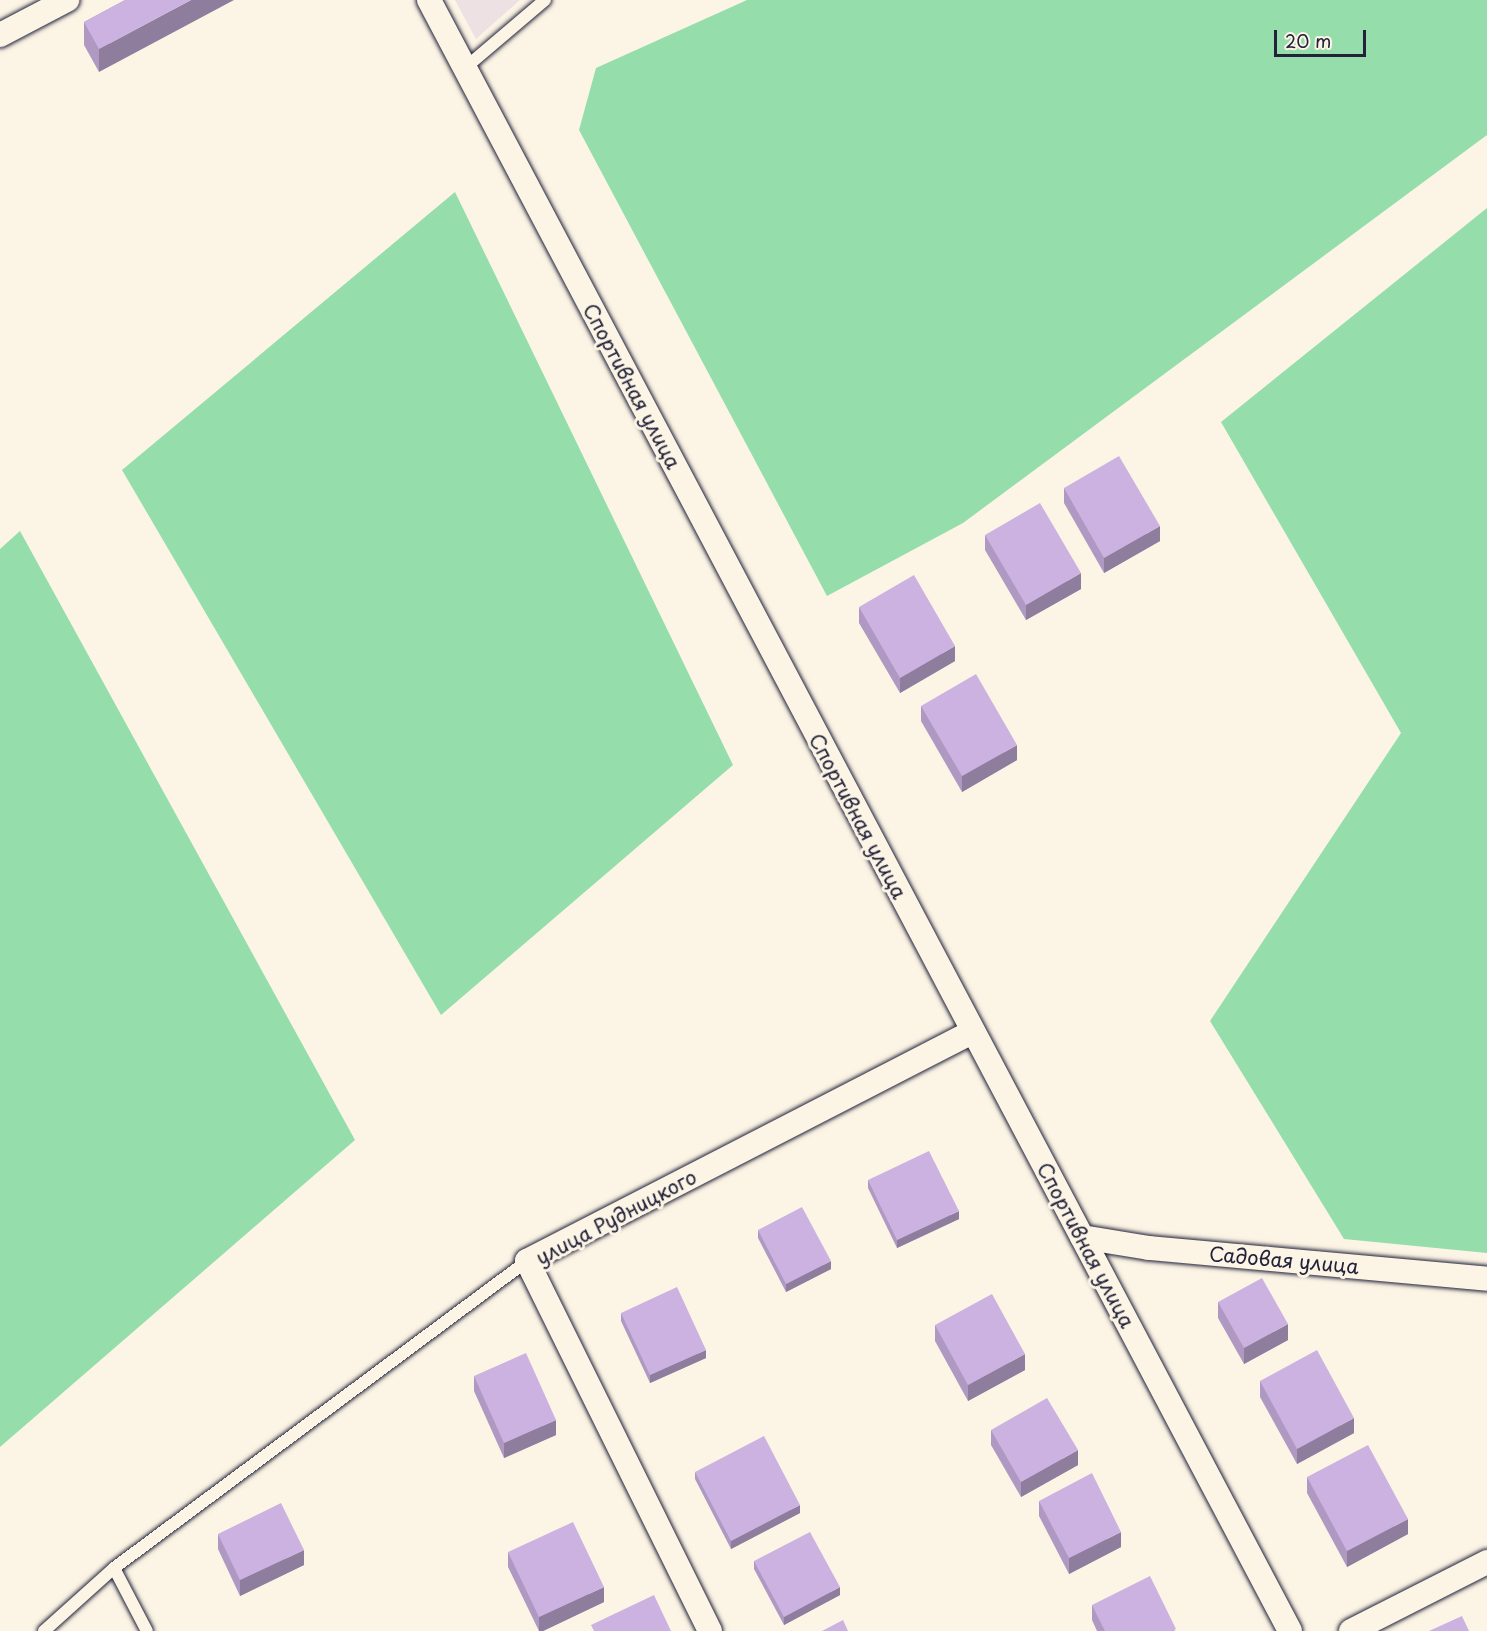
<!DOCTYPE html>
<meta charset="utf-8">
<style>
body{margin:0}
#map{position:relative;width:1487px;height:1631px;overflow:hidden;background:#fcf5e5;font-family:"Playpen Sans",sans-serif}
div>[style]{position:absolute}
.built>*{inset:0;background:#eee1e4}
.green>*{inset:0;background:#95ddab}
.roads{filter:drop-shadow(0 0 2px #22223b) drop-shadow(0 0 2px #22223b)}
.lane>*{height:12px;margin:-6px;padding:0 6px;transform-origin:6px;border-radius:6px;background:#fcf5e5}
.street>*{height:24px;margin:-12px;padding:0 12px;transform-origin:12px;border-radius:12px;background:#fcf5e5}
.wall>*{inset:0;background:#af99c2}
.shaded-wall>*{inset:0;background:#8f7d9e}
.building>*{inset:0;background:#ccb2e1}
span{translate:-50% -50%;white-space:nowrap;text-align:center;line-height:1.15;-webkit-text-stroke:6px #fcf5e5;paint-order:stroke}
.street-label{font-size:20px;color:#22223b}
.scale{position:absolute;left:1274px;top:30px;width:92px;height:27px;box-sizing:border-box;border:3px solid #22223b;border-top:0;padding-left:8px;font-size:18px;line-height:21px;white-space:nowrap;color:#22223b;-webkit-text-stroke:4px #fcf5e5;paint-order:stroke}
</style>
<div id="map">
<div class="built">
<div style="clip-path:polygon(455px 0,520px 0,476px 39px)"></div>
</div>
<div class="green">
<div style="clip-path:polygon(747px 0,1487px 0,1487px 135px,963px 523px,827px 596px,579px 130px,596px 68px)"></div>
<div style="clip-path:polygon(455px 192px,733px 765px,441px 1015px,122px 470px)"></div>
<div style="clip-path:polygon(1487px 208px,1487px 1253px,1344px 1239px,1210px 1021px,1401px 733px,1221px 422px)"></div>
<div style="clip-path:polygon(20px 531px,355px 1140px,0 1447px,0 549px)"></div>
</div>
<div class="roads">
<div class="lane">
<div style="left:465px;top:68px;width:105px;rotate:-40.4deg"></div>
<div style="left:114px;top:1568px;width:71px;rotate:62.4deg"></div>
<div style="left:44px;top:1631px;width:94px;rotate:-42deg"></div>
<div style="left:114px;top:1568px;width:515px;rotate:-36.62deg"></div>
</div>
<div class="street">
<div style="left:429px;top:0;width:1844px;rotate:62.17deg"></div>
<div style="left:0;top:35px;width:76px;rotate:-27.6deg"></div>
<div style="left:1082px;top:1237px;width:68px;rotate:9.3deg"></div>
<div style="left:1149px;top:1248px;width:339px;rotate:5.2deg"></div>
<div style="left:710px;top:1631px;width:413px;rotate:-116.3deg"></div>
<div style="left:527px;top:1261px;width:500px;rotate:-27.23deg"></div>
<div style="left:1351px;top:1631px;width:153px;rotate:-26.9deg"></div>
</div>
</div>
<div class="wall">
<div style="clip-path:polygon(125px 0,99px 72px,84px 45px,84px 22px)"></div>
<div style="clip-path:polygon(1064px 488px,1160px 541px,1104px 573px,1064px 503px)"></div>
<div style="clip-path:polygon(985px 535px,1081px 589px,1026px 620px,985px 550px)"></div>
<div style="clip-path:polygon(859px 607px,955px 661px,900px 693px,859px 623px)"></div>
<div style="clip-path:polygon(921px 706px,1017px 760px,962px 792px,921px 721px)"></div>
<div style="clip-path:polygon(868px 1180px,959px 1219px,897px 1248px,868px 1188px)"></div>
<div style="clip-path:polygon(758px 1230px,831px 1269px,786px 1292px,758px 1238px)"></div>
<div style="clip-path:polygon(1218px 1302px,1288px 1340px,1244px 1364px,1218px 1318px)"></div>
<div style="clip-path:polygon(621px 1313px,706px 1358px,650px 1383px,621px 1321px)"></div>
<div style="clip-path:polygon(935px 1325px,1025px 1370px,968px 1401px,935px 1341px)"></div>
<div style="clip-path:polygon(474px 1376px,556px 1435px,504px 1458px,474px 1391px)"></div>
<div style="clip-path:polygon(1260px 1381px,1354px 1433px,1297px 1464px,1260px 1397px)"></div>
<div style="clip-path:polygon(991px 1430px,1078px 1465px,1021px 1497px,991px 1445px)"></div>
<div style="clip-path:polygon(695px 1472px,800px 1513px,731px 1549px,695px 1479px)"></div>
<div style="clip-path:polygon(1307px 1477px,1408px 1534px,1347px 1567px,1307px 1493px)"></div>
<div style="clip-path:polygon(1039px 1501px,1121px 1547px,1069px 1574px,1039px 1516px)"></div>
<div style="clip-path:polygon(218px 1534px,304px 1565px,240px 1596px,218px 1549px)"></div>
<div style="clip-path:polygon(508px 1552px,604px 1602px,543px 1631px,539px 1631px,508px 1567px)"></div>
<div style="clip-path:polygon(754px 1561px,840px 1595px,784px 1625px,754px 1569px)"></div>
<div style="clip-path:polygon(1092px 1605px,1176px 1631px,1097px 1631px,1092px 1620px)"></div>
</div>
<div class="shaded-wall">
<div style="clip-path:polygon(191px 0,234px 0,99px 72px,99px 49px)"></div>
<div style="clip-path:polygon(1160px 526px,1160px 541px,1104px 573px,1104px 558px)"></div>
<div style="clip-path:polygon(1081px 573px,1081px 589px,1026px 620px,1026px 605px)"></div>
<div style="clip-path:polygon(955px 646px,955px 661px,900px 693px,900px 678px)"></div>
<div style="clip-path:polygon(1017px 745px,1017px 760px,962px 792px,962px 776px)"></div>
<div style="clip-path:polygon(959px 1211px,959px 1219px,897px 1248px,897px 1240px)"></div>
<div style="clip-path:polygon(831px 1261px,831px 1269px,786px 1292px,786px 1284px)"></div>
<div style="clip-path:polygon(1288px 1324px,1288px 1340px,1244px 1364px,1244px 1348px)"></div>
<div style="clip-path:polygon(706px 1350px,706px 1358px,650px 1383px,650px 1375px)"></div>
<div style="clip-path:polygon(1025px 1354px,1025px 1370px,968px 1401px,968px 1385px)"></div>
<div style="clip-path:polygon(1354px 1418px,1354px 1433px,1297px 1464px,1297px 1449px)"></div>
<div style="clip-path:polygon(556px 1420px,556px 1435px,504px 1458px,504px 1443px)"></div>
<div style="clip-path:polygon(1078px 1450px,1078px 1465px,1021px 1497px,1021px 1482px)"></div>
<div style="clip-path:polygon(800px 1505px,800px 1513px,731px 1549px,731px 1541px)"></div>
<div style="clip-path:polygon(1408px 1519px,1408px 1534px,1347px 1567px,1347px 1551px)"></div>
<div style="clip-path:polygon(1121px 1532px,1121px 1547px,1069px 1574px,1069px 1558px)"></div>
<div style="clip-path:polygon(304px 1550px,304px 1565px,240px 1596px,240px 1580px)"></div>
<div style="clip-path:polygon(604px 1587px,604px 1602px,543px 1631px,539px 1631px,539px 1617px)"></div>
<div style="clip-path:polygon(840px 1587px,840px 1595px,784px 1625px,784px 1617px)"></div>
</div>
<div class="building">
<div style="clip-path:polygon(125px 0,191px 0,99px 49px,84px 22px)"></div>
<div style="clip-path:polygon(1119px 456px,1160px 526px,1104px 558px,1064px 488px)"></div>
<div style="clip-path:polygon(1040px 503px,1081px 573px,1026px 605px,985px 535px)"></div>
<div style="clip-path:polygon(914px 575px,955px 646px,900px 678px,859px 607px)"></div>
<div style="clip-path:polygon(976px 674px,1017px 745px,962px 776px,921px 706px)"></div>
<div style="clip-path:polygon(929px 1151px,959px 1211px,897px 1240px,868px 1180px)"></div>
<div style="clip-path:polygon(802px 1207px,831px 1261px,786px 1284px,758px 1230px)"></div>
<div style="clip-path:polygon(1262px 1278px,1288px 1324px,1244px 1348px,1218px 1302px)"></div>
<div style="clip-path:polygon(677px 1287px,706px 1350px,650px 1375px,621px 1313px)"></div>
<div style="clip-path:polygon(992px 1294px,1025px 1354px,968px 1385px,935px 1325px)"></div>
<div style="clip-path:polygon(1317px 1350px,1354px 1418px,1297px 1449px,1260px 1381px)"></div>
<div style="clip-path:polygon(526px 1353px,556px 1420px,504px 1443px,474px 1376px)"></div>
<div style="clip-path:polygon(1047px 1398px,1078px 1450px,1021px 1482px,991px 1430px)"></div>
<div style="clip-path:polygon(764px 1436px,800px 1505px,731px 1541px,695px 1472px)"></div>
<div style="clip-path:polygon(1368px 1445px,1408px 1519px,1347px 1551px,1307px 1477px)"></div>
<div style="clip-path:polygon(1092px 1473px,1121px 1532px,1069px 1558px,1039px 1501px)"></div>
<div style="clip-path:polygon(281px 1503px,304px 1550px,240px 1580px,218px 1534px)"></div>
<div style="clip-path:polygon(573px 1522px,604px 1587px,539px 1617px,508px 1552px)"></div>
<div style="clip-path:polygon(810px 1532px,840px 1587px,784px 1617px,754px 1561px)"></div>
<div style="clip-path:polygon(1150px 1576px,1176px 1629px,1172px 1631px,1105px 1631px,1092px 1605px)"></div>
<div style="clip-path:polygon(654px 1595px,671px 1631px,594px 1631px,591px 1625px)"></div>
<div style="clip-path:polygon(1462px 1616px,1469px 1631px,1429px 1631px)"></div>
<div style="clip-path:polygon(843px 1620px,848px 1631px,822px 1631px)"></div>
</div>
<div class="street-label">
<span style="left:632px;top:386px;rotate:62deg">Спортивная улица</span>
<span style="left:858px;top:816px;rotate:62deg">Спортивная улица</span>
<span style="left:616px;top:1217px;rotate:-28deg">улица Рудницкого</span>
<span style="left:1086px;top:1245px;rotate:62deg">Спортивная улица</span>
<span style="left:1284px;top:1260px;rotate:5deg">Садовая улица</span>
</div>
<div class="scale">20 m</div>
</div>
